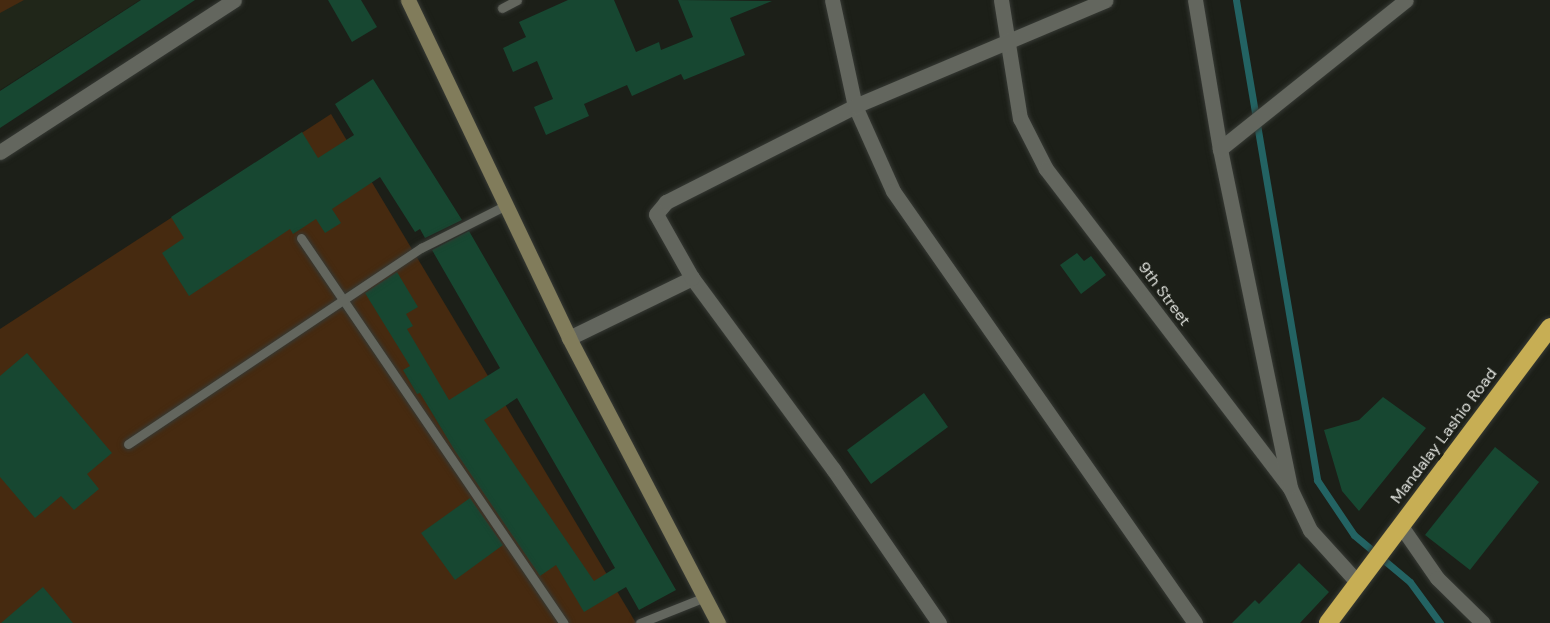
<!DOCTYPE html>
<style>
body{margin:0}
#map{position:relative;width:1550px;height:623px;overflow:hidden;background:#1c1f18;font-family:"DM Sans",sans-serif}
div>[style]{position:absolute}
.built>*{inset:0;background:#202619}
.green>*{inset:0;background:#462a10}
.stream>*{height:7px;margin:-3.5px;padding:0 3.5px;transform-origin:3.5px;border-radius:3.5px;background:#236363}
.building>*{inset:0;background:#174731}
.roads{filter:drop-shadow(0 0 2px #363934) drop-shadow(0 0 2px #363934)}
.lane>*{height:9px;margin:-4.5px;padding:0 4.5px;transform-origin:4.5px;border-radius:4.5px;background:#63665e}
.street>*{height:15px;margin:-7.5px;padding:0 7.5px;transform-origin:7.5px;border-radius:7.5px;background:#63665e}
.secondary>*{height:15px;margin:-7.5px;padding:0 7.5px;transform-origin:7.5px;border-radius:7.5px;background:#817c5b}
.highway>*{height:18px;margin:-9px;padding:0 9px;transform-origin:9px;border-radius:9px;background:#c7ae54}
span{translate:-50% -50%;white-space:nowrap;text-align:center;line-height:1.15;-webkit-text-stroke:6px #1c1f18;paint-order:stroke}
.street-label{font-size:16px;color:#e1e3de}
</style>
<div id="map">
<div class="built">
<div style="clip-path:polygon(0 0,140px 0,0 90px)"></div>
</div>
<div class="green">
<div style="clip-path:polygon(0 0,24px 0,0 13px)"></div>
<div style="clip-path:polygon(331px 114px,636px 623px,0 623px,0 329px)"></div>
</div>
<div class="stream">
<div style="left:1236px;top:0;width:487px;rotate:80.4deg"></div>
<div style="left:1317px;top:480px;width:66px;rotate:56.1deg"></div>
<div style="left:1354px;top:535px;width:73px;rotate:40deg"></div>
<div style="left:1410px;top:582px;width:51px;rotate:53.8deg"></div>
</div>
<div class="building">
<div style="clip-path:polygon(141px 0,195px 0,0 128px,0 91px)"></div>
<div style="clip-path:polygon(328px 0,361px 0,377px 27px,352px 42px)"></div>
<div style="clip-path:polygon(568px 0,614px 0,636px 52px,659px 42px,661px 50px,693px 37px,678px 0,772px 1px,730px 18px,745px 55px,684px 80px,681px 74px,632px 96px,627px 85px,584px 104px,589px 116px,546px 135px,534px 107px,553px 99px,537px 61px,513px 72px,503px 48px,526px 37px,519px 22px)"></div>
<div style="clip-path:polygon(373px 79px,462px 220px,425px 238px,420px 229px,415px 232px,380px 177px,332px 209px,341px 223px,325px 233px,316px 219px,293px 234px,290px 229px,189px 296px,162px 253px,184px 238px,171px 217px,302px 132px,318px 158px,354px 135px,335px 104px)"></div>
<div style="clip-path:polygon(evenodd,469px 231px,676px 590px,639px 610px,626px 587px,584px 612px,556px 565px,540px 576px,455px 451px,420px 393px,417px 394px,403px 370px,410px 366px,365px 293px,397px 272px,418px 307px,406px 314px,413px 326px,407px 329px,449px 400px,500px 368px,432px 250px,469px 231px,517px 398px,615px 568px,594px 581px,484px 420px,517px 398px)"></div>
<div style="clip-path:polygon(1077px 253px,1084px 261px,1091px 256px,1106px 275px,1081px 294px,1060px 265px)"></div>
<div style="clip-path:polygon(27px 353px,112px 453px,87px 474px,99px 489px,74px 510px,61px 496px,35px 518px,0 477px,0 376px)"></div>
<div style="clip-path:polygon(924px 393px,948px 427px,871px 484px,847px 450px)"></div>
<div style="clip-path:polygon(1383px 397px,1426px 428px,1359px 511px,1342px 491px,1324px 430px,1359px 420px)"></div>
<div style="clip-path:polygon(1495px 447px,1539px 482px,1470px 570px,1425px 535px)"></div>
<div style="clip-path:polygon(470px 498px,503px 545px,455px 580px,421px 533px)"></div>
<div style="clip-path:polygon(1299px 563px,1329px 592px,1300px 623px,1232px 623px,1255px 600px,1259px 604px)"></div>
<div style="clip-path:polygon(43px 587px,73px 623px,1px 623px)"></div>
</div>
<div class="roads">
<div class="lane">
<div style="left:502px;top:8px;width:17px;rotate:-28deg"></div>
<div style="left:301px;top:238px;width:466px;rotate:55.7deg"></div>
<div style="left:128px;top:444px;width:353px;rotate:-33.8deg"></div>
<div style="left:421px;top:248px;width:95px;rotate:-26.8deg"></div>
<div style="left:640px;top:623px;width:70px;rotate:-21.8deg"></div>
</div>
<div class="street">
<div style="left:832px;top:0;width:108px;rotate:77.8deg"></div>
<div style="left:855px;top:106px;width:93px;rotate:65.9deg"></div>
<div style="left:893px;top:191px;width:527px;rotate:55.04deg"></div>
<div style="left:1001px;top:0;width:120px;rotate:80.9deg"></div>
<div style="left:1020px;top:118px;width:57px;rotate:63deg"></div>
<div style="left:1046px;top:169px;width:402px;rotate:52.6deg"></div>
<div style="left:1290px;top:488px;width:47px;rotate:64.5deg"></div>
<div style="left:1310px;top:530px;width:72px;rotate:47.8deg"></div>
<div style="left:1195px;top:0;width:151px;rotate:80.5deg"></div>
<div style="left:1220px;top:149px;width:344px;rotate:78.3deg"></div>
<div style="left:1220px;top:149px;width:238px;rotate:-38.7deg"></div>
<div style="left:0;top:152px;width:279px;rotate:-33deg"></div>
<div style="left:569px;top:338px;width:137px;rotate:-26deg"></div>
<div style="left:1401px;top:526px;width:63px;rotate:55.3deg"></div>
<div style="left:1437px;top:578px;width:64px;rotate:44.4deg"></div>
<div style="left:939px;top:623px;width:187px;rotate:-124.5deg"></div>
<div style="left:833px;top:469px;width:237px;rotate:-126.4deg"></div>
<div style="left:692px;top:278px;width:73px;rotate:-119.4deg"></div>
<div style="left:656px;top:214px;width:16px;rotate:-50deg"></div>
<div style="left:666px;top:202px;width:212px;rotate:-26.9deg"></div>
<div style="left:855px;top:106px;width:272px;rotate:-22.9deg"></div>
</div>
<div class="secondary">
<div style="left:408px;top:0;width:374px;rotate:64.5deg"></div>
<div style="left:569px;top:338px;width:322px;rotate:62.4deg"></div>
</div>
<div class="highway">
<div style="left:1328px;top:623px;width:370px;rotate:-53.1deg"></div>
</div>
</div>
<div class="street-label">
<span style="left:1164px;top:294px;rotate:53deg">9th Street</span>
<span style="left:1444px;top:436px;rotate:-53deg">Mandalay Lashio Road</span>
</div>
</div>
